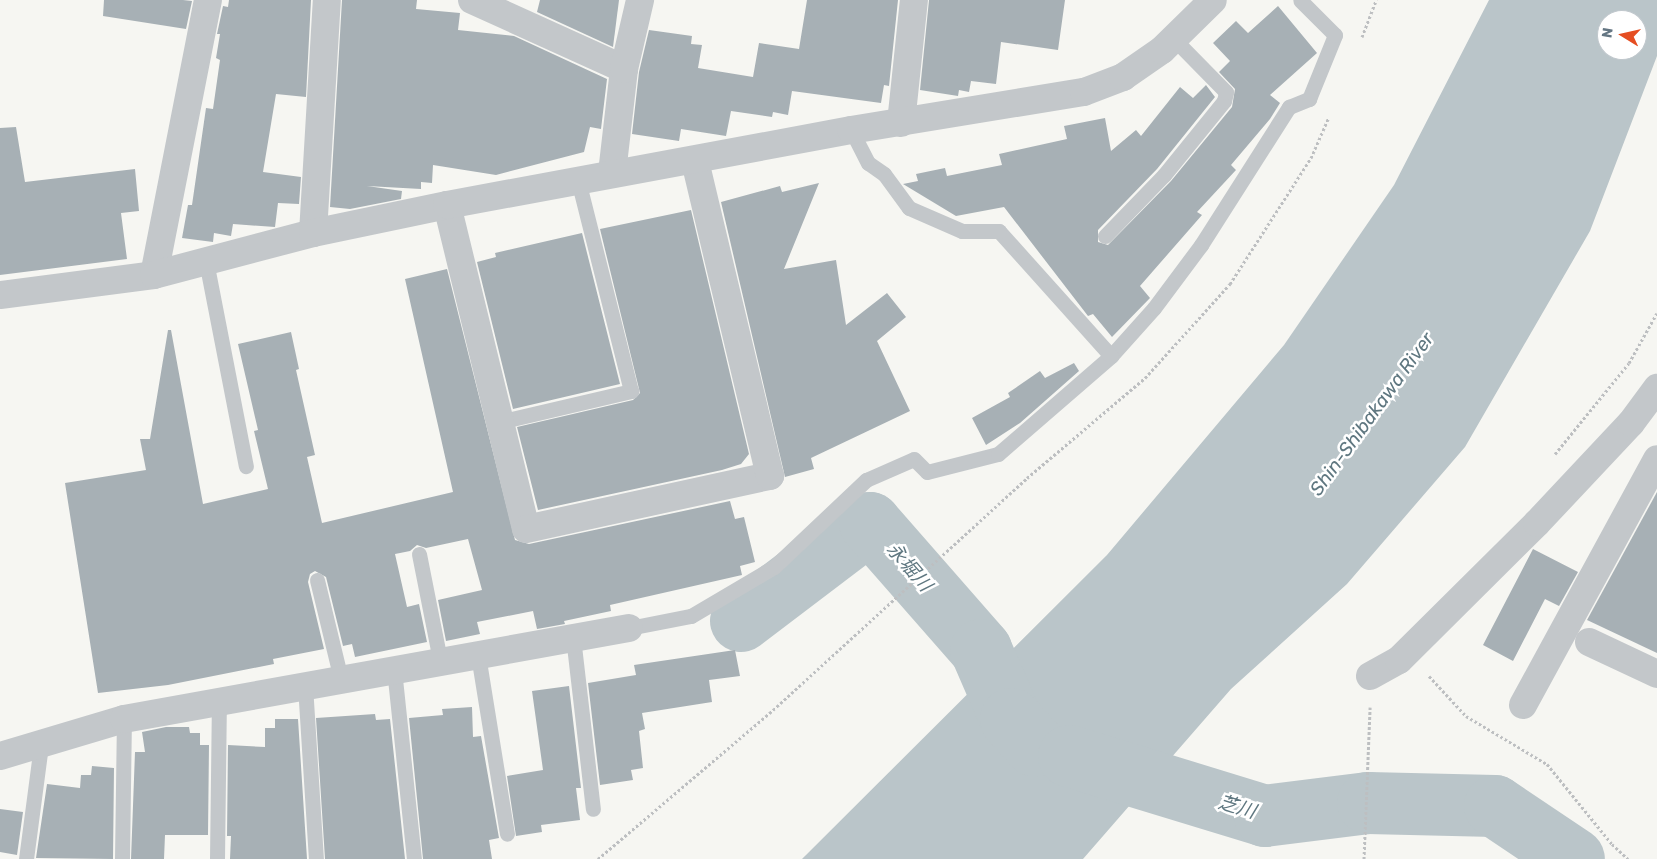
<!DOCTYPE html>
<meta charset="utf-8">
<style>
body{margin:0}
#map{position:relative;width:1657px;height:859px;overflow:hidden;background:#f6f6f2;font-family:Rubik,"Noto Sans JP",sans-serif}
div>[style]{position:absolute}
.water>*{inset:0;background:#bac5c9}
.river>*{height:62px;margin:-31px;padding:0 31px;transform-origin:31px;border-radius:31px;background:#bac5c9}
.building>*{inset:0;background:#a7b0b5}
.path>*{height:3px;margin-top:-1.5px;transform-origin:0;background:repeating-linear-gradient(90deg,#bdbfc1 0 2.5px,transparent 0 5px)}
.service>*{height:15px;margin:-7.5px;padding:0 7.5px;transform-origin:7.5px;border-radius:7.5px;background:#c3c7ca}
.minor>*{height:28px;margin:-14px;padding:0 14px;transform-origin:14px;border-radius:14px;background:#c3c7ca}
span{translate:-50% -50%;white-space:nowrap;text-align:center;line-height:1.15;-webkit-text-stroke:5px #fff;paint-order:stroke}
.water-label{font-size:19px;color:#5f7780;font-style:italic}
.north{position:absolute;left:1597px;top:10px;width:50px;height:50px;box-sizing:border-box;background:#fff;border:1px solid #c1c8cd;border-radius:50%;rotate:279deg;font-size:14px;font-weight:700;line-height:20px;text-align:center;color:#647683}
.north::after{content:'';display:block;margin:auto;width:18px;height:22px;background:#e54e22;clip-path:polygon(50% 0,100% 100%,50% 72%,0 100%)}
</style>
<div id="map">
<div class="water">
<div style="clip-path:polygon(evenodd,1489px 0,1657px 0,1657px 56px,1590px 231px,1465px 447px,1347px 584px,1231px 689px,1083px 859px,802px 859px,1107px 555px,1284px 345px,1394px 185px,1489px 0,1607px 20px,1637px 20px,1637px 50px,1607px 50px,1607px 20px)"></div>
</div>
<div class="river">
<div style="left:741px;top:621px;width:162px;rotate:-37.2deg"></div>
<div style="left:870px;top:523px;width:169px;rotate:48.8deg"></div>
<div style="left:981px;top:650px;width:75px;rotate:66.5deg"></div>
<div style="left:1011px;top:719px;width:36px;rotate:48deg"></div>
<div style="left:1069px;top:756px;width:205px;rotate:17deg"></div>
<div style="left:1265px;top:816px;width:104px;rotate:-7.2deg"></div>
<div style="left:1368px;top:803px;width:127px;rotate:1.4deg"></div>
<div style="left:1495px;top:806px;width:95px;rotate:33.9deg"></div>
</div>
<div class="building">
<div style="clip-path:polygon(104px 0,183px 0,192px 1px,186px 29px,103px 16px)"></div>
<div style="clip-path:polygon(229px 0,311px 0,306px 97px,276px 94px,263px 172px,301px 177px,299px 204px,278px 203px,275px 227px,233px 224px,231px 236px,214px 233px,213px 242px,182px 238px,188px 205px,192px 205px,206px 108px,213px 109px,220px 60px,216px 58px,220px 34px,217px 34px,223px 6px,228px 7px)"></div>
<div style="clip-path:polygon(342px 0,417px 0,416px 9px,460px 13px,458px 30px,514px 36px,607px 79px,601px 129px,590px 127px,584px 152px,496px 175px,433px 165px,432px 183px,421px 182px,421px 189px,367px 186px,402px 191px,401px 199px,350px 209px,330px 207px)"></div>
<div style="clip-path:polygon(540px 0,619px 0,613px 47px,537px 12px)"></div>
<div style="clip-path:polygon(807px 0,898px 0,889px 86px,884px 85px,881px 103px,792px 91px,788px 115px,773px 112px,772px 117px,731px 111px,726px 136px,681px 129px,679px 141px,632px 134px,639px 72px,649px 30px,692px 36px,691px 44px,702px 45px,698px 68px,753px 77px,759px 43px,799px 49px)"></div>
<div style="clip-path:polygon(929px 0,1065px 0,1058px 50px,1001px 42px,996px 84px,971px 81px,969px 92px,959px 90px,958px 96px,920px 90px)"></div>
<div style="clip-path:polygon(1278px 6px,1317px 53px,1270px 95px,1280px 103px,1270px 119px,1231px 165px,1236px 170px,1197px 212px,1202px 215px,1140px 286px,1150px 298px,1112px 337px,1093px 314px,1088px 316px,1004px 207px,956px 216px,903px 184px,918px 181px,916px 174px,945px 168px,947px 176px,1002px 165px,999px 154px,1067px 139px,1064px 126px,1105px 118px,1111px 151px,1136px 130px,1141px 136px,1180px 87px,1193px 98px,1206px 85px,1215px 97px,1157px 169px,1098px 230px,1098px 242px,1108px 245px,1171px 181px,1232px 107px,1235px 89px,1219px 72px,1230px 61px,1213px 43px,1236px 21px,1248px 33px)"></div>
<div style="clip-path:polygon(16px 127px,25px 182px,135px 169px,139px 211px,121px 213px,127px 259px,0 275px,0 128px)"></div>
<div style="clip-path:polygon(819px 183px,784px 269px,836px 260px,846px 325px,887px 293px,906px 317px,877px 341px,910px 411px,811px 458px,814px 469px,785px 477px,721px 202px,780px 186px,782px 192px)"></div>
<div style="clip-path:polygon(691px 210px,749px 454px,741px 464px,722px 470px,538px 510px,517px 427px,633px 400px,640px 393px,600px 229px)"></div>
<div style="clip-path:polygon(582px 233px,620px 384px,513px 409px,477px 262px,496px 257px,495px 253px)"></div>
<div style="clip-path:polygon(447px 269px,515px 540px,529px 544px,730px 501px,735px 519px,744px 517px,755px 562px,740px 566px,742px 575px,610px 605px,611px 611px,564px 621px,565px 624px,537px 629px,533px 611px,477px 622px,480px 634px,446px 641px,438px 600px,482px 590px,468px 539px,426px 548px,417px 545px,410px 551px,395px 554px,407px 607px,419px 604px,427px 642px,355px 657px,352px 644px,343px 646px,326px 577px,315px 571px,310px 574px,308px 582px,324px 649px,273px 659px,274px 664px,168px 685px,98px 693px,65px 483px,146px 470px,140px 439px,150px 439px,168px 330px,171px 330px,203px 504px,268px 489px,254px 431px,258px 430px,238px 344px,291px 332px,299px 369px,296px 370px,315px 455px,307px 457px,322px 523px,453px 492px,405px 279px)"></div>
<div style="clip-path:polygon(1074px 363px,1079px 371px,1020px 423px,986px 445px,972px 418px,1010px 397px,1008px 393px,1040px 371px,1045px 378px)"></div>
<div style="clip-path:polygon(1657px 492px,1657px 653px,1587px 620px)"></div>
<div style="clip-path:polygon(1533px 549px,1578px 572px,1559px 606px,1545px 599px,1513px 661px,1483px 645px)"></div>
<div style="clip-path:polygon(735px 650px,740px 676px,709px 680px,712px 702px,642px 713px,645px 729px,639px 731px,643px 768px,631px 770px,633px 780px,600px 785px,588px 683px,636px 675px,634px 665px)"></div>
<div style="clip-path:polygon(569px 686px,581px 788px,576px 788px,580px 820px,541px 825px,542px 832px,516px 836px,507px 776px,543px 770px,532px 691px)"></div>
<div style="clip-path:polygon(472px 707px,473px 737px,481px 736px,499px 838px,489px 840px,492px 859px,423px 859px,409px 718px,443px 715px,442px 709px)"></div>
<div style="clip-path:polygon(375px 714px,376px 720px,390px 719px,405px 859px,325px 859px,316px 718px)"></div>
<div style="clip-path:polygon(275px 719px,298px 719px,307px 859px,230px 859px,231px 836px,227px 836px,228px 745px,265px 747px,265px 728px,275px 728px)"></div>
<div style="clip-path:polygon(166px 727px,189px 727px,190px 733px,200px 733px,200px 745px,209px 745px,208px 835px,165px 835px,164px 859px,131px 859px,135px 752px,145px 752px,142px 732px)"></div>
<div style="clip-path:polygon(92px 766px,114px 768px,113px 859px,36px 858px,47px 784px,80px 788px,81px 775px,91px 775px)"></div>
<div style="clip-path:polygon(0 809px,23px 812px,17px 855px,0 852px)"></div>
</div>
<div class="path">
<div style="left:1362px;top:37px;width:40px;rotate:-69deg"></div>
<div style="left:1555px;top:454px;width:117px;rotate:-50.9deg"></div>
<div style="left:1629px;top:363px;width:57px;rotate:-60.8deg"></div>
<div style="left:1429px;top:676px;width:54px;rotate:47.2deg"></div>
<div style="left:1466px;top:716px;width:94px;rotate:30.7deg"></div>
<div style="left:1547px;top:764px;width:103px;rotate:50.9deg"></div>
<div style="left:1612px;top:844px;width:22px;rotate:43deg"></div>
<div style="left:598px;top:859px;width:230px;rotate:-40.4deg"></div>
<div style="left:773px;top:710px;width:344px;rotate:-42.4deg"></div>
<div style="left:1027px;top:478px;width:155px;rotate:-40.3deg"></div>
<div style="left:1145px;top:378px;width:127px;rotate:-47.9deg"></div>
<div style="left:1230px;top:284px;width:150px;rotate:-57.3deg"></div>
<div style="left:1311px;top:158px;width:43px;rotate:-66.4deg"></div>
<div style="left:1364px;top:859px;width:152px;rotate:-87.7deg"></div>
</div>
<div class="service">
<div style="left:1105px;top:236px;width:85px;rotate:-46deg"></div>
<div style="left:1164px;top:175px;width:95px;rotate:-51deg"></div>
<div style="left:1224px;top:101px;width:9px;rotate:-77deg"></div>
<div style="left:1226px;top:92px;width:76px;rotate:-134.5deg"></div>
<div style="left:206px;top:261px;width:209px;rotate:79deg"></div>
<div style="left:1111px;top:356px;width:64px;rotate:-48.1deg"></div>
<div style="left:1154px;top:308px;width:79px;rotate:-53.3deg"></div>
<div style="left:1201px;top:245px;width:164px;rotate:-57.5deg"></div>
<div style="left:1289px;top:107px;width:22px;rotate:-22deg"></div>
<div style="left:1309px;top:99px;width:69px;rotate:-67.9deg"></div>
<div style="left:1335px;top:35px;width:49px;rotate:-135deg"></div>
<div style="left:499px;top:422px;width:136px;rotate:-13.2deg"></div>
<div style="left:631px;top:391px;width:218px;rotate:-104.1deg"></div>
<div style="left:419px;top:554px;width:108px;rotate:78.8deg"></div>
<div style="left:317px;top:580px;width:102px;rotate:76.4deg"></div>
<div style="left:629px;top:628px;width:63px;rotate:-11deg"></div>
<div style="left:691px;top:616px;width:96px;rotate:-30.6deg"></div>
<div style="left:774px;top:567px;width:127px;rotate:-43.4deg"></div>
<div style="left:866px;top:480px;width:52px;rotate:-23.6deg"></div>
<div style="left:914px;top:459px;width:18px;rotate:45deg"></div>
<div style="left:927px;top:472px;width:73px;rotate:-14.2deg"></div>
<div style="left:998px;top:454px;width:150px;rotate:-40.9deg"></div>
<div style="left:1111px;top:356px;width:168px;rotate:-131.9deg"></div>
<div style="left:999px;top:231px;width:37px;rotate:180deg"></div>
<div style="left:962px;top:231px;width:58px;rotate:-156.5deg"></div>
<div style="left:909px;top:208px;width:42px;rotate:-126.3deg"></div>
<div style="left:884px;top:174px;width:19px;rotate:-145deg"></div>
<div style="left:868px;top:163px;width:37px;rotate:-117deg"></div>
<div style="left:573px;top:637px;width:173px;rotate:83.4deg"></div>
<div style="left:478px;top:655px;width:181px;rotate:80.8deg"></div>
<div style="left:394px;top:669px;width:191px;rotate:84deg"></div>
<div style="left:305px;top:685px;width:174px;rotate:86.4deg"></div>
<div style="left:26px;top:859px;width:115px;rotate:-82.5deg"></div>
<div style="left:122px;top:859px;width:140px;rotate:-89.2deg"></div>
<div style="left:217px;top:859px;width:158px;rotate:-89.3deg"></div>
</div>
<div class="minor">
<div style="left:472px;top:0;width:167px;rotate:24.4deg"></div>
<div style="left:901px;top:123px;width:124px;rotate:-84deg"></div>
<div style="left:612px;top:173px;width:105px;rotate:-83.4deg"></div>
<div style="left:624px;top:69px;width:71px;rotate:-76.9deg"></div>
<div style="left:447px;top:205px;width:333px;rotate:76.3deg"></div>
<div style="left:526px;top:529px;width:250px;rotate:-12.3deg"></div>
<div style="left:770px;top:476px;width:325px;rotate:-103.4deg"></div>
<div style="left:313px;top:233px;width:233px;rotate:-86.6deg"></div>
<div style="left:154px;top:275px;width:280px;rotate:-78.9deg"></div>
<div style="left:0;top:295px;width:155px;rotate:-7.4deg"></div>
<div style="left:154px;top:275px;width:164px;rotate:-14.8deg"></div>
<div style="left:313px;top:233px;width:137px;rotate:-11.8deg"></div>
<div style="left:447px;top:205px;width:411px;rotate:-10.5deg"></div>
<div style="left:851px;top:130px;width:236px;rotate:-9.3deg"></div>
<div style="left:1084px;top:92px;width:42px;rotate:-21deg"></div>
<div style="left:1123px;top:77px;width:47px;rotate:-34.7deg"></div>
<div style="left:1162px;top:50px;width:71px;rotate:-44.4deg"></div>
<div style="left:1589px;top:642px;width:75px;rotate:25.2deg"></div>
<div style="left:1370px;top:676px;width:33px;rotate:-29deg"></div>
<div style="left:1399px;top:660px;width:194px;rotate:-44.8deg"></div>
<div style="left:1537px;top:523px;width:137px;rotate:-46.8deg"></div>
<div style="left:1631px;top:423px;width:44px;rotate:-53.4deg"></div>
<div style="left:1523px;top:705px;width:280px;rotate:-61.4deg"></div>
<div style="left:0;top:756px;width:129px;rotate:-16.6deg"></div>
<div style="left:124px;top:719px;width:513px;rotate:-10.21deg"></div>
</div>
<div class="water-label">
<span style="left:1372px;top:414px;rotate:-54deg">Shin-Shibakawa River</span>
<span style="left:909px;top:567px;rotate:49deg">永堀川</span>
<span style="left:1237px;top:807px;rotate:17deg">芝川</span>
</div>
<div class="north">N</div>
</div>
